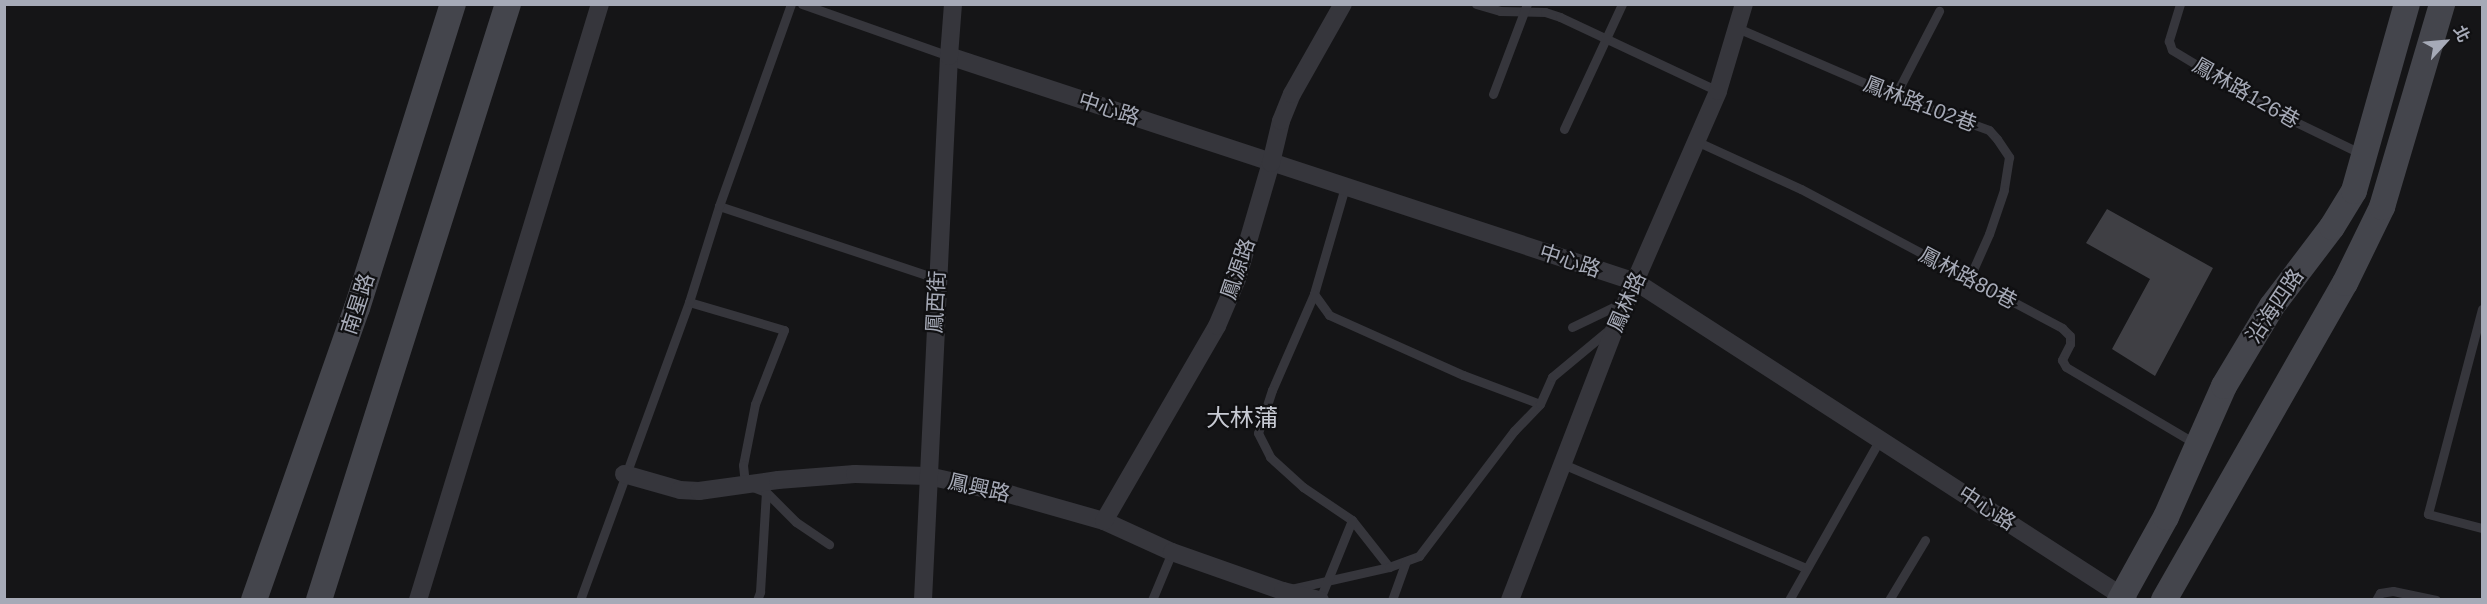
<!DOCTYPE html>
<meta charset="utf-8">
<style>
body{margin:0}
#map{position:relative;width:2487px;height:604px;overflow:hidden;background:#151517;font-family:Arial,"Noto Sans TC",sans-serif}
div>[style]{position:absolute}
.building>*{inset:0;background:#3f3f44}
.lane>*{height:9px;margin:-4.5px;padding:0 4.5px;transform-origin:4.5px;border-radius:4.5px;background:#36363c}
.street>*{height:18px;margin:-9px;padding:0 9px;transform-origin:9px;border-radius:9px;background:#36363c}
.secondary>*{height:26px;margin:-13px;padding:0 13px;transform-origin:13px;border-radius:13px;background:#44454c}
span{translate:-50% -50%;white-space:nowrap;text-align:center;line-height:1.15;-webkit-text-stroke:4.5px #101012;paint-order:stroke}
.street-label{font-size:21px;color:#a6aab7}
.quarter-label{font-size:24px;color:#c7cad3}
.frame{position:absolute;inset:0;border:6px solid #a6aab7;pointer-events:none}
.north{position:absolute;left:2415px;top:12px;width:60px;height:60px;-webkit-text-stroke:4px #101012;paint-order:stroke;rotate:64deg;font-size:16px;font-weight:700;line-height:24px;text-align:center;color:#a6aab7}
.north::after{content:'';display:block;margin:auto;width:21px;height:27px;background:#a6aab7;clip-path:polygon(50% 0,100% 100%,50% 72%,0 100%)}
</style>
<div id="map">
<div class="building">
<div style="clip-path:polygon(2107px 209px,2213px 268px,2155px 376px,2112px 349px,2150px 279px,2086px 243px)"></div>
</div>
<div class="lane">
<div style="left:802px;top:4px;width:156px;rotate:19.5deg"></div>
<div style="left:1476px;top:4px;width:25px;rotate:16deg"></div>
<div style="left:1500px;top:11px;width:45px;rotate:1.3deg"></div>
<div style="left:1545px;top:12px;width:16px;rotate:18deg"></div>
<div style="left:1560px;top:17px;width:174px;rotate:25.1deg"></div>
<div style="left:2180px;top:4px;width:39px;rotate:107deg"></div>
<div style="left:2169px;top:41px;width:9px;rotate:72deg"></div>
<div style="left:2172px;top:50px;width:118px;rotate:31.1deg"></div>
<div style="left:2273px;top:111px;width:99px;rotate:25.8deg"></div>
<div style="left:1735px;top:27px;width:174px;rotate:23.3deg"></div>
<div style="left:1895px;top:96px;width:100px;rotate:19.9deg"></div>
<div style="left:1989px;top:130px;width:12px;rotate:48deg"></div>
<div style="left:1997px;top:139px;width:22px;rotate:56deg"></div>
<div style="left:2009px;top:157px;width:33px;rotate:99deg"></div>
<div style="left:2004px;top:190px;width:46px;rotate:108.8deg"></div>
<div style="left:1989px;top:234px;width:49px;rotate:114deg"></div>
<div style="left:1493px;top:94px;width:96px;rotate:-69.3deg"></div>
<div style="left:1895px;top:96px;width:96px;rotate:-62.6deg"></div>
<div style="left:1564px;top:129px;width:138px;rotate:-65.1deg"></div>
<div style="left:1696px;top:141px;width:115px;rotate:24.6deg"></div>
<div style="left:1801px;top:189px;width:296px;rotate:28deg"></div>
<div style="left:2062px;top:328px;width:11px;rotate:45deg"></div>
<div style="left:2070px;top:336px;width:8px;rotate:90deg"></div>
<div style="left:2070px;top:344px;width:18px;rotate:117deg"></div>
<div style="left:2062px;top:360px;width:8px;rotate:60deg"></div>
<div style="left:2066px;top:367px;width:151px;rotate:30.6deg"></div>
<div style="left:1345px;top:187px;width:111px;rotate:106.2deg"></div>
<div style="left:1314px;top:294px;width:105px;rotate:113.6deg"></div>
<div style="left:1272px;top:390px;width:45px;rotate:108deg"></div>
<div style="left:1258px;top:433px;width:27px;rotate:63deg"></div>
<div style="left:1270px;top:457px;width:45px;rotate:42.3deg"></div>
<div style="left:1303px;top:487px;width:59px;rotate:34deg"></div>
<div style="left:1352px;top:520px;width:60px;rotate:51.8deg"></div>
<div style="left:719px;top:206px;width:231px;rotate:18.4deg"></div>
<div style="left:1314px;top:294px;width:26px;rotate:54deg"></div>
<div style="left:1329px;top:315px;width:147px;rotate:24.1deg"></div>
<div style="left:1463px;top:375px;width:82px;rotate:20.6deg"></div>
<div style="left:689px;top:302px;width:99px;rotate:16.4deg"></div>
<div style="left:784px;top:330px;width:79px;rotate:111.4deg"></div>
<div style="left:755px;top:404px;width:62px;rotate:101.1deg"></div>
<div style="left:743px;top:465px;width:19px;rotate:84deg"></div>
<div style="left:745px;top:484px;width:22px;rotate:21deg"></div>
<div style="left:766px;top:492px;width:42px;rotate:45deg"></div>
<div style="left:796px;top:522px;width:40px;rotate:34deg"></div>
<div style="left:2482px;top:309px;width:212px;rotate:104.8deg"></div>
<div style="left:2428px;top:514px;width:56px;rotate:14.5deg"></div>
<div style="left:1572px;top:327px;width:58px;rotate:-25.7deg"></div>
<div style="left:1563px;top:464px;width:264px;rotate:23.2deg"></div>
<div style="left:1291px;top:589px;width:100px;rotate:-12.7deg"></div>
<div style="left:1389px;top:567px;width:32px;rotate:-20deg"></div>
<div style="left:1419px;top:556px;width:157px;rotate:-52.8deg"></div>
<div style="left:1514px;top:431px;width:37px;rotate:-46deg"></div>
<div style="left:1540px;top:404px;width:30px;rotate:-66deg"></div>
<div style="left:1552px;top:377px;width:77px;rotate:-39.7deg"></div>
<div style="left:1320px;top:599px;width:85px;rotate:-67.9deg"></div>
<div style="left:580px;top:600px;width:317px;rotate:-69.9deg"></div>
<div style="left:689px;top:302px;width:101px;rotate:-72.6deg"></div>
<div style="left:719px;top:206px;width:214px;rotate:-70.4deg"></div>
<div style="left:757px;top:600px;width:9px;rotate:-69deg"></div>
<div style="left:760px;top:592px;width:100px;rotate:-86.6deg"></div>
<div style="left:1152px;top:600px;width:52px;rotate:-67.4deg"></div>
<div style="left:1392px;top:600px;width:41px;rotate:-70.3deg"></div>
<div style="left:1789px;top:600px;width:185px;rotate:-60.5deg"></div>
<div style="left:1889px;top:600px;width:70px;rotate:-59deg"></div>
<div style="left:2376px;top:600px;width:8px;rotate:-60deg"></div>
<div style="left:2380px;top:593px;width:13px;rotate:-9deg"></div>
<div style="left:2393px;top:591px;width:44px;rotate:11.8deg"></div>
</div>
<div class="street">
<div style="left:949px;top:56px;width:723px;rotate:18.21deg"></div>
<div style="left:1636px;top:282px;width:586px;rotate:32.88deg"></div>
<div style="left:624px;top:474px;width:58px;rotate:15.9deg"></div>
<div style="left:680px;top:490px;width:19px;rotate:3deg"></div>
<div style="left:699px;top:491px;width:80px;rotate:-7.9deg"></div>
<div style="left:778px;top:480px;width:77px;rotate:-4.5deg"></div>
<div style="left:855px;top:474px;width:73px;rotate:1.6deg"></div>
<div style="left:928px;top:476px;width:83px;rotate:12.5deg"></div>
<div style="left:1009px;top:494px;width:99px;rotate:15.9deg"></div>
<div style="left:1104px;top:521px;width:75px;rotate:24.5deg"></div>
<div style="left:1172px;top:552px;width:118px;rotate:19.4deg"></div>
<div style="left:1283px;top:591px;width:38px;rotate:14deg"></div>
<div style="left:1104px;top:521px;width:225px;rotate:-59.9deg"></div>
<div style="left:1217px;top:326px;width:51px;rotate:-66.9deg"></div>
<div style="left:1237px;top:279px;width:121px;rotate:-73.7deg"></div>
<div style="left:1271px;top:163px;width:43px;rotate:-76.6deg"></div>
<div style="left:1281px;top:121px;width:29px;rotate:-68deg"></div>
<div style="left:1292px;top:94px;width:103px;rotate:-60.5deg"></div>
<div style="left:418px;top:600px;width:623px;rotate:-73.02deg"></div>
<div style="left:923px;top:600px;width:545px;rotate:-87.26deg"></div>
<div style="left:949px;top:56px;width:52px;rotate:-85.6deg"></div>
<div style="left:1510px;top:600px;width:295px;rotate:-68.9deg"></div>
<div style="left:1616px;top:325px;width:255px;rotate:-66.4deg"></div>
<div style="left:1718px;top:91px;width:91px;rotate:-73.4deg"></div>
</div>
<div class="secondary">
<div style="left:254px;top:600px;width:310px;rotate:-70.6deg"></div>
<div style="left:357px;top:308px;width:319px;rotate:-72.5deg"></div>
<div style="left:319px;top:600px;width:625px;rotate:-72.41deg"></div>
<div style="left:2120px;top:600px;width:95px;rotate:-61deg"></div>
<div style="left:2166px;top:517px;width:143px;rotate:-66.1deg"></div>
<div style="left:2224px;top:386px;width:93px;rotate:-59deg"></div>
<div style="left:2272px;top:306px;width:99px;rotate:-52.8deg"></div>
<div style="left:2332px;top:227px;width:42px;rotate:-58.6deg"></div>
<div style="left:2354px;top:191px;width:194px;rotate:-74.2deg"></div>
<div style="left:2164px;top:600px;width:365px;rotate:-60.3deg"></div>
<div style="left:2345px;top:283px;width:85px;rotate:-64deg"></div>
<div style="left:2382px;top:207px;width:212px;rotate:-73.5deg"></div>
</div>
<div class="street-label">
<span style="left:2246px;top:93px;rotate:30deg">鳳林路126巷</span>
<span style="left:1920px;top:104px;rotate:21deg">鳳林路102巷</span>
<span style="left:1109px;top:109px;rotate:18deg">中心路</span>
<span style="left:1570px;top:261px;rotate:18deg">中心路</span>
<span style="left:1238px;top:269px;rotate:-71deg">鳳源路</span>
<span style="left:1968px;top:278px;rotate:28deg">鳳林路80巷</span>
<span style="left:936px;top:302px;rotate:-87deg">鳳西街</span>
<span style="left:1627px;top:302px;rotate:-66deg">鳳林路</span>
<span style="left:358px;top:304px;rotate:-72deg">南星路</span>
<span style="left:2275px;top:306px;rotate:-56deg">沿海四路</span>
<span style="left:979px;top:488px;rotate:13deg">鳳興路</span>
<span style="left:1987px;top:508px;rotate:33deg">中心路</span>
</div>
<div class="quarter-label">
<span style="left:1242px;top:418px">大林蒲</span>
</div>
<div class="frame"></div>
<div class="north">北</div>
</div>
